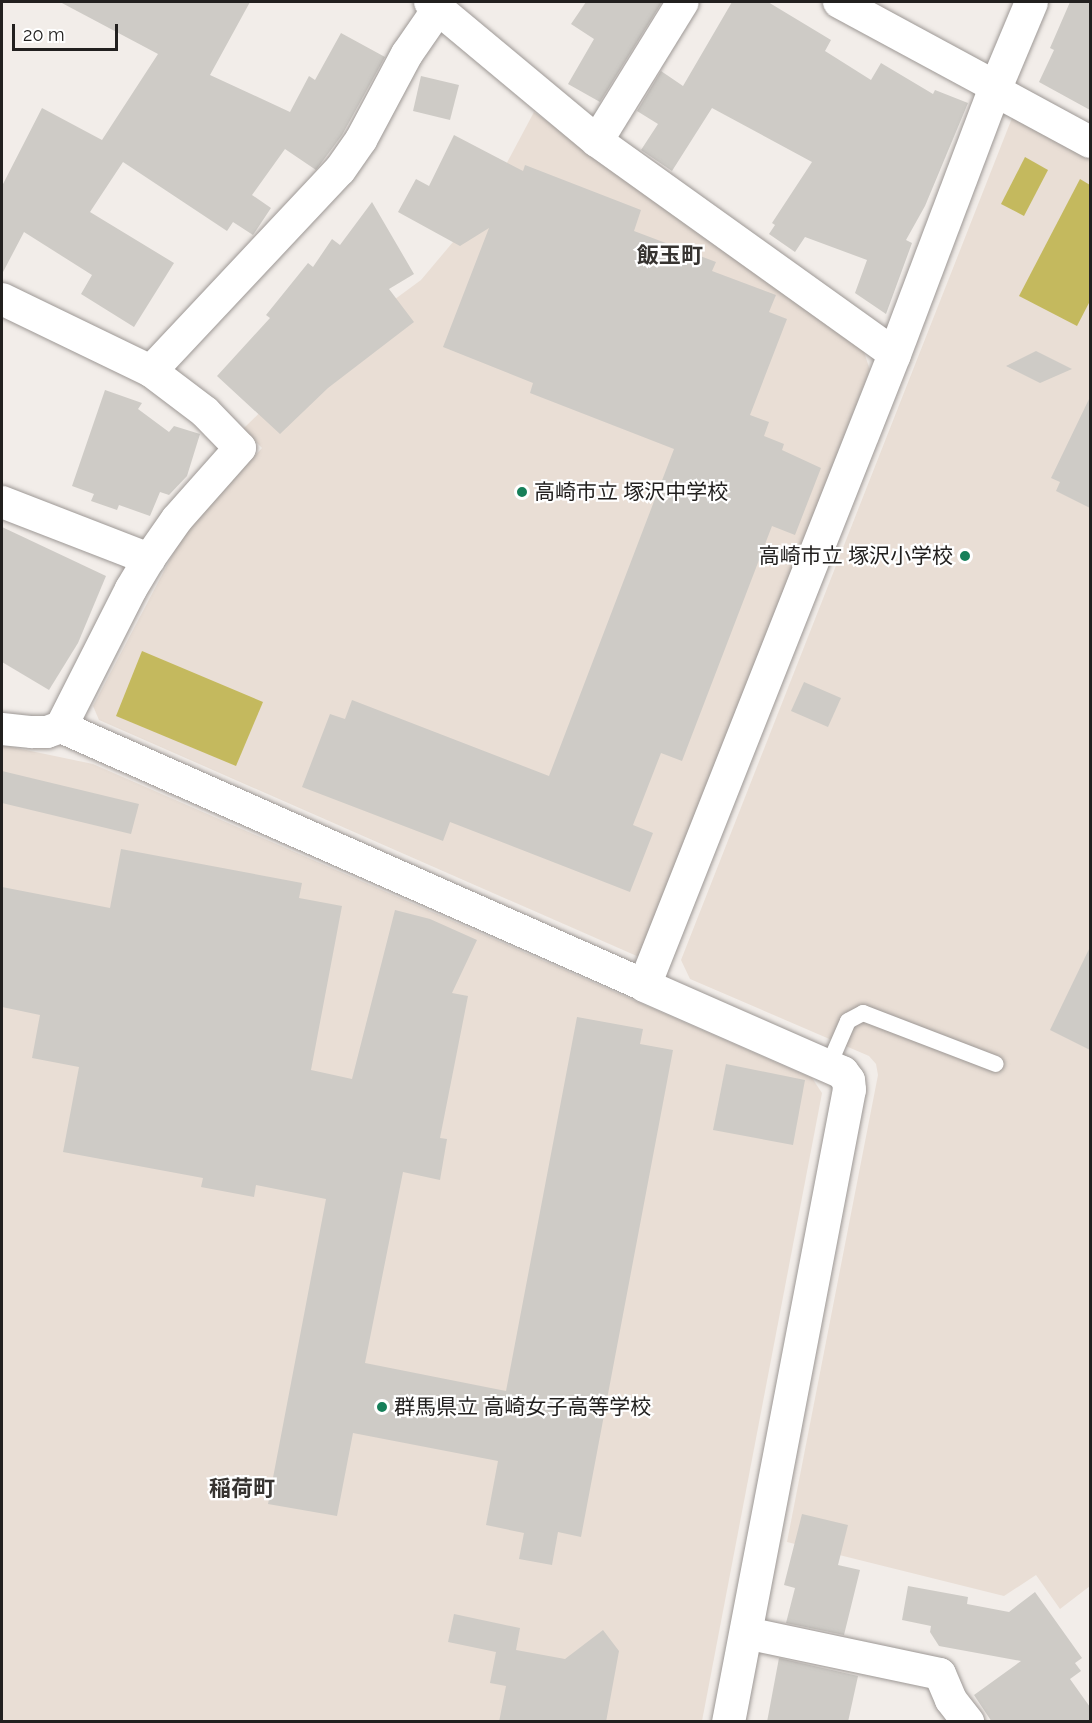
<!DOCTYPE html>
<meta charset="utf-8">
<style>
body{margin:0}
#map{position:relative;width:1092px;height:1723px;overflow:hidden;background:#f2ede9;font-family:Raleway,"Noto Sans JP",sans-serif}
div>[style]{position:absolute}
.built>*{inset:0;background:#e9ded5}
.water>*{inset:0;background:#c4b95e}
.building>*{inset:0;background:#cecbc6}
.roads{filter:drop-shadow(0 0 2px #9d9895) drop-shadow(0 0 2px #9d9895)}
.service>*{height:16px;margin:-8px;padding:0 8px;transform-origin:8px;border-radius:8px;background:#fff}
.minor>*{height:32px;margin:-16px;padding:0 16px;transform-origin:16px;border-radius:16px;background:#fff}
.tertiary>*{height:33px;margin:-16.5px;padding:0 16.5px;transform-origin:16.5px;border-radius:16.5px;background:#fff}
.dots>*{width:16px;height:16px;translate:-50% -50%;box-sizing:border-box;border:3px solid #fff;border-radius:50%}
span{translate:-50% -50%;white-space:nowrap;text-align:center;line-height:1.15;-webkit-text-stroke:4.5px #fff;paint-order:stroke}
.poi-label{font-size:21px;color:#22201f}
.left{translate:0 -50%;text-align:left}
.right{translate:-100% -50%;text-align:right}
.neighbourhood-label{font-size:22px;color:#373431;font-weight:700}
.frame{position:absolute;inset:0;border:3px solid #22201f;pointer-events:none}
.scale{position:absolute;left:12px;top:24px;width:106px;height:27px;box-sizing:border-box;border:3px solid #22201f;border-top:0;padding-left:8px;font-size:18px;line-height:21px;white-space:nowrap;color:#22201f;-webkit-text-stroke:4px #fff;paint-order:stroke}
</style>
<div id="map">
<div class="built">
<div style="clip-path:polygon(534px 112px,863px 349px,870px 370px,639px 957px,99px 720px,93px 706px,183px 535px,262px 448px,243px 429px,319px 355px,421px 280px,485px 204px)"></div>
<div style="clip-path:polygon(1012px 118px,1029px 119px,1090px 153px,1090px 1586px,1060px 1609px,1036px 1575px,1004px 1596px,787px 1542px,878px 1075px,876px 1064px,869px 1056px,690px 979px,681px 960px)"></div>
<div style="clip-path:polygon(2px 745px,93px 764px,812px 1078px,822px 1093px,702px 1721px,2px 1721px)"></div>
</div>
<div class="water">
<div style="clip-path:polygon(1025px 157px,1048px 170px,1024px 216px,1001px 204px)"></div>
<div style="clip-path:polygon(1080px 179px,1090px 185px,1090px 301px,1077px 326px,1019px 296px)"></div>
<div style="clip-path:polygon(142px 651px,263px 702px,236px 766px,116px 716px)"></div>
</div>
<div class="building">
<div style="clip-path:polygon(60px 2px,250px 2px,210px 75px,290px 112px,309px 76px,315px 80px,341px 33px,385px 57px,342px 135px,316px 170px,285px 149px,252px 195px,271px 208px,253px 235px,233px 222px,227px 231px,123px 162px,90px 212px,174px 263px,134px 327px,81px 294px,92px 275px,24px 232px,2px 274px,2px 186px,42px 108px,102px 140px,158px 54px)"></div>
<div style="clip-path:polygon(586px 2px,662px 2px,600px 102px,568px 84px,594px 39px,571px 24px)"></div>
<div style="clip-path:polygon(732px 2px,768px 2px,831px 40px,825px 51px,871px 80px,881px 63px,933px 94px,935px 90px,968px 103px,925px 206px,906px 240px,912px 243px,886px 314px,855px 293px,867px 260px,805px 237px,795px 252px,769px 234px,775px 225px,772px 223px,812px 162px,712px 108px,672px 171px,641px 150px,658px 124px,637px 111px,661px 71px,683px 86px)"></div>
<div style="clip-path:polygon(1070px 2px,1090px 2px,1090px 110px,1039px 82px,1054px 50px,1050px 48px)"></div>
<div style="clip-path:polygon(421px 76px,459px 85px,450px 120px,413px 111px)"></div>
<div style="clip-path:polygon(454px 135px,523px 171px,525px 165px,641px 210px,634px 231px,716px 262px,712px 271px,776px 295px,769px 312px,787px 319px,750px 415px,769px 422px,764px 436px,784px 444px,782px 450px,821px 468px,795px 535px,772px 526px,682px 761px,661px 753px,633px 825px,653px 833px,630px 892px,450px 822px,443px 841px,302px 787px,330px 714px,345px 719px,352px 700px,549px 776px,674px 449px,530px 393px,533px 383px,443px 347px,489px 228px,460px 246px,398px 212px,416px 179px,429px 186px)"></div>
<div style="clip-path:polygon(372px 202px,414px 274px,389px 289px,414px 322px,328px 388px,280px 434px,217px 376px,270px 318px,266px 315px,308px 263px,313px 267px,332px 239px,340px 245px)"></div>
<div style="clip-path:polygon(1036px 351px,1072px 369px,1040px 383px,1006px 366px)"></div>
<div style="clip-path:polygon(105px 390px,142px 403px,138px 409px,169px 432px,174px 426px,200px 434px,187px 476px,169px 495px,160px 492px,150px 516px,119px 505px,117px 510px,91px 501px,94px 494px,72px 486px)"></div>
<div style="clip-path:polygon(1090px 397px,1090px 508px,1056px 491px,1060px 482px,1051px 478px)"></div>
<div style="clip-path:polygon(2px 527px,106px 576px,78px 643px,49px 690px,2px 662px)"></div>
<div style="clip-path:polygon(804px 682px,841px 698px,828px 727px,791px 711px)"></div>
<div style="clip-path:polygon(2px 771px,139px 804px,131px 834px,2px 803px)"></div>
<div style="clip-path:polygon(121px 849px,302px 883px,299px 898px,342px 906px,311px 1070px,352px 1079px,395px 910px,430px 919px,477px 940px,452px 993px,468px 996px,440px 1138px,447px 1139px,440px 1180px,403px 1172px,365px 1363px,506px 1391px,577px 1017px,643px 1029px,640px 1044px,673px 1050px,581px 1537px,558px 1532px,552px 1565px,519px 1559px,524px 1533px,486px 1525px,498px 1461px,353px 1433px,337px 1516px,268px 1504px,326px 1199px,256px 1185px,254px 1197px,201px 1187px,203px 1178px,63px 1152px,79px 1067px,32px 1058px,40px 1015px,2px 1007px,2px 887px,110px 908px)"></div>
<div style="clip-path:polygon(1090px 947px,1090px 1050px,1050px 1030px)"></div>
<div style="clip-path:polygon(726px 1064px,805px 1080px,793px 1145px,713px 1130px)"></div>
<div style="clip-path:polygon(802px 1514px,848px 1525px,838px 1565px,860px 1570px,844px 1635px,786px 1623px,795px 1588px,784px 1585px)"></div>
<div style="clip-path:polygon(908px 1586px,968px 1597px,967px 1604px,1009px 1612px,1035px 1592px,1082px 1658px,1075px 1663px,1081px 1671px,1070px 1679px,1090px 1707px,1090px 1722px,992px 1722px,974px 1695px,1021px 1661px,939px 1646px,930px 1632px,931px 1626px,902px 1620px)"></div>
<div style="clip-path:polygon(454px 1614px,520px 1628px,516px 1650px,565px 1659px,603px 1630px,619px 1651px,606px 1722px,499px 1722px,506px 1686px,490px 1683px,496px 1652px,448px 1642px)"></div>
<div style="clip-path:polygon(779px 1658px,858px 1676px,848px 1722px,767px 1722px)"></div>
</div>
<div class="roads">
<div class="service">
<div style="left:828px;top:1067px;width:50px;rotate:-66.5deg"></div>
<div style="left:848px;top:1021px;width:17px;rotate:-28deg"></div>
<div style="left:863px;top:1013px;width:142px;rotate:21deg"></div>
</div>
<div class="minor">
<div style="left:430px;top:2px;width:217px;rotate:39.8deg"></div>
<div style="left:597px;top:141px;width:365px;rotate:35.6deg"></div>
<div style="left:839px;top:2px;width:179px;rotate:28.4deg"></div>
<div style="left:994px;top:90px;width:109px;rotate:28.4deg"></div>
<div style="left:597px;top:141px;width:163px;rotate:-58.3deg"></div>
<div style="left:2px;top:299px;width:165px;rotate:25.8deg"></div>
<div style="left:151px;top:371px;width:68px;rotate:37.2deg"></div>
<div style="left:205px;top:412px;width:50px;rotate:45.8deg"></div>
<div style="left:240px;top:448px;width:95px;rotate:131.6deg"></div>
<div style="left:177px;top:519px;width:49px;rotate:125deg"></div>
<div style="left:149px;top:559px;width:35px;rotate:121deg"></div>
<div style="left:131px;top:589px;width:155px;rotate:116.9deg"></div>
<div style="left:151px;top:371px;width:276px;rotate:-46.8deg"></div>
<div style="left:340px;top:170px;width:37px;rotate:-55deg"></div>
<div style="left:361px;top:140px;width:98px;rotate:-61.9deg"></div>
<div style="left:407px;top:54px;width:55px;rotate:-55.4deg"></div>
<div style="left:2px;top:502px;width:158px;rotate:21.2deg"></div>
<div style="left:2px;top:729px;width:30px;rotate:6deg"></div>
<div style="left:32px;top:732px;width:15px"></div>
<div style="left:47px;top:732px;width:15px;rotate:-20deg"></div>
<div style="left:61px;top:727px;width:638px;rotate:23.87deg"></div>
<div style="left:746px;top:1633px;width:198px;rotate:11.9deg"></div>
<div style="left:940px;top:1674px;width:28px;rotate:67deg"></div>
<div style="left:951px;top:1700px;width:28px;rotate:52deg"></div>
</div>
<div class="tertiary">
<div style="left:728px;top:1722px;width:644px;rotate:-79.18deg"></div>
<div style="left:849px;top:1089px;width:9px;rotate:-96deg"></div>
<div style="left:848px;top:1080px;width:10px;rotate:-127deg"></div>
<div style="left:842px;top:1072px;width:216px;rotate:-156.3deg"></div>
<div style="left:644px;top:985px;width:679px;rotate:-68.39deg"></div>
<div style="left:894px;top:354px;width:282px;rotate:-69.3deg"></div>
<div style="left:994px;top:90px;width:95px;rotate:-67.2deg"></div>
</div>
</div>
<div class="dots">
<div style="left:522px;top:492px;background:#167f59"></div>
<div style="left:965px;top:556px;background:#167f59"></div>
<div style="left:382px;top:1407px;background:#167f59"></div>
</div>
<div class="poi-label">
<span class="left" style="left:534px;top:492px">高崎市立 塚沢中学校</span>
<span class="right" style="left:953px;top:556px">高崎市立 塚沢小学校</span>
<span class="left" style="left:394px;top:1407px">群馬県立 高崎女子高等学校</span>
</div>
<div class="neighbourhood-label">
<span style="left:670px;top:256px">飯玉町</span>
<span style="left:242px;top:1489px">稲荷町</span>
</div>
<div class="frame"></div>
<div class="scale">20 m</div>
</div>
